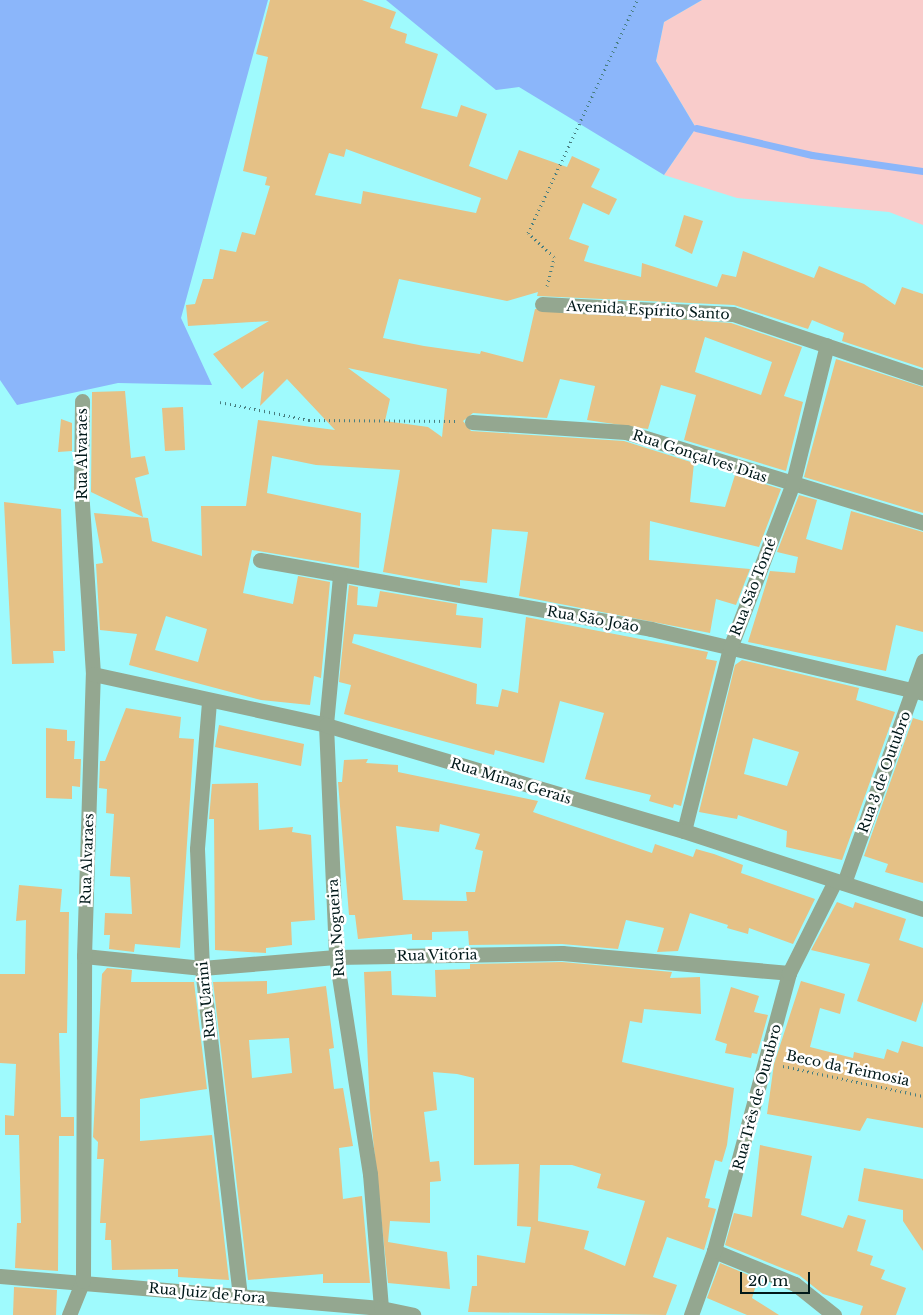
<!DOCTYPE html>
<meta charset="utf-8">
<style>
body{margin:0}
#map{position:relative;width:923px;height:1315px;overflow:hidden;background:#9ffafd;font-family:"Libre Baskerville",serif}
div>[style]{position:absolute}
.green>*{inset:0;background:#f9cccb}
.water>*{inset:0;background:#8bb6fa}
.stream>*{height:7px;margin:-3.5px;padding:0 3.5px;transform-origin:3.5px;border-radius:3.5px;background:#8bb6fa}
.building>*{inset:0;background:#e5c186}
.path>*{height:3px;margin-top:-1.5px;transform-origin:0;background:repeating-linear-gradient(90deg,#487e80 0 1px,transparent 0 5px)}
.minor>*{height:15px;margin:-7.5px;padding:0 7.5px;transform-origin:7.5px;border-radius:7.5px;background:#94a790}
.tertiary>*{height:15px;margin:-7.5px;padding:0 7.5px;transform-origin:7.5px;border-radius:7.5px;background:#94a790}
span{translate:-50% -50%;white-space:nowrap;text-align:center;line-height:1.15;-webkit-text-stroke:5px #fff;paint-order:stroke}
.street-label{font-size:14px;color:#001819}
.scale{position:absolute;left:740px;top:1272px;width:70px;height:22px;box-sizing:border-box;border:2px solid #001819;border-top:0;padding-left:6px;font-size:15px;line-height:18px;white-space:nowrap;color:#001819;-webkit-text-stroke:4px #fff;paint-order:stroke}
</style>
<div id="map">
<div class="green">
<div style="clip-path:polygon(702px 0,923px 0,923px 225px,889px 212px,737px 198px,664px 175px,696px 128px,656px 61px,664px 22px)"></div>
</div>
<div class="water">
<div style="clip-path:polygon(0 0,268px 0,181px 318px,212px 385px,118px 383px,17px 405px,0 380px)"></div>
<div style="clip-path:polygon(386px 0,702px 0,664px 22px,656px 61px,696px 128px,664px 175px,519px 87px,496px 90px)"></div>
</div>
<div class="stream">
<div style="left:696px;top:128px;width:119px;rotate:13.1deg"></div>
<div style="left:812px;top:155px;width:112px;rotate:8.2deg"></div>
</div>
<div class="building">
<div style="clip-path:polygon(evenodd,270px 0,362px 0,396px 12px,390px 28px,407px 34px,405px 43px,438px 54px,421px 108px,457px 117px,461px 105px,487px 114px,469px 166px,507px 180px,519px 150px,567px 167px,572px 156px,600px 169px,591px 187px,617px 199px,609px 215px,583px 203px,569px 239px,589px 246px,584px 261px,641px 277px,642px 263px,717px 287px,722px 274px,736px 277px,743px 251px,814px 278px,819px 266px,864px 284px,895px 305px,902px 287px,923px 294px,923px 368px,842px 341px,844px 333px,812px 320px,808px 329px,734px 305px,537px 296px,538px 292px,507px 301px,399px 279px,383px 338px,424px 346px,480px 354px,481px 351px,523px 362px,535px 309px,731px 323px,802px 347px,784px 396px,803px 402px,786px 471px,684px 440px,696px 395px,661px 385px,648px 429px,587px 420px,595px 386px,560px 379px,547px 418px,473px 413px,463px 421px,471px 431px,624px 441px,694px 463px,690px 502px,725px 507px,735px 475px,781px 489px,759px 547px,650px 521px,649px 560px,750px 569px,736px 605px,716px 599px,710px 633px,519px 596px,528px 532px,492px 529px,487px 583px,460px 580px,460px 586px,383px 572px,400px 470px,316px 465px,272px 456px,267px 493px,361px 513px,359px 568px,252px 550px,243px 593px,293px 604px,298px 576px,330px 582px,321px 678px,314px 676px,310px 705px,261px 700px,129px 665px,137px 634px,100px 630px,96px 564px,103px 563px,94px 513px,148px 518px,152px 541px,202px 556px,201px 506px,246px 506px,258px 420px,335px 430px,287px 379px,260px 406px,264px 371px,242px 389px,213px 354px,269px 321px,188px 326px,186px 305px,195px 304px,203px 279px,213px 279px,220px 249px,236px 252px,242px 232px,255px 235px,270px 186px,265px 185px,267px 177px,243px 171px,268px 57px,256px 54px,270px 0,346px 149px,481px 198px,476px 213px,363px 191px,361px 204px,315px 195px,329px 153px,344px 157px,346px 149px,270px 0,705px 337px,772px 362px,761px 395px,695px 372px,705px 337px,270px 0,348px 368px,447px 389px,442px 437px,428px 427px,385px 421px,390px 399px,348px 368px,270px 0,166px 616px,207px 629px,198px 662px,155px 650px,166px 616px)"></div>
<div style="clip-path:polygon(684px 215px,703px 221px,692px 254px,675px 246px)"></div>
<div style="clip-path:polygon(836px 359px,923px 387px,923px 513px,804px 477px)"></div>
<div style="clip-path:polygon(125px 391px,131px 458px,145px 456px,149px 474px,135px 478px,143px 517px,91px 492px,92px 392px)"></div>
<div style="clip-path:polygon(183px 407px,185px 450px,165px 451px,162px 408px)"></div>
<div style="clip-path:polygon(61px 419px,72px 423px,72px 451px,58px 452px)"></div>
<div style="clip-path:polygon(799px 495px,817px 500px,806px 539px,842px 550px,851px 511px,923px 532px,923px 632px,896px 625px,886px 671px,748px 642px,770px 571px,795px 573px,798px 557px,777px 552px)"></div>
<div style="clip-path:polygon(4px 502px,61px 509px,65px 651px,53px 651px,54px 663px,12px 664px)"></div>
<div style="clip-path:polygon(349px 585px,358px 587px,357px 605px,377px 607px,380px 591px,457px 604px,456px 615px,483px 618px,481px 648px,354px 634px,352px 643px,477px 684px,476px 704px,498px 707px,502px 689px,518px 693px,526px 617px,708px 652px,706px 659px,717px 661px,681px 806px,674px 804px,673px 808px,649px 801px,651px 795px,585px 779px,604px 713px,560px 701px,544px 763px,495px 750px,494px 755px,344px 714px,351px 685px,339px 682px)"></div>
<div style="clip-path:polygon(evenodd,742px 660px,859px 688px,856px 700px,895px 712px,842px 860px,786px 847px,787px 831px,738px 815px,737px 819px,699px 812px,735px 665px,742px 660px,753px 738px,799px 752px,787px 786px,744px 774px,753px 738px)"></div>
<div style="clip-path:polygon(126px 708px,181px 717px,179px 738px,194px 739px,180px 948px,135px 944px,134px 952px,109px 949px,110px 935px,104px 935px,105px 913px,132px 914px,130px 877px,110px 876px,114px 814px,106px 813px,107px 789px,99px 788px,100px 761px,105px 761px)"></div>
<div style="clip-path:polygon(913px 718px,923px 721px,923px 883px,885px 872px,888px 864px,864px 856px)"></div>
<div style="clip-path:polygon(219px 725px,304px 744px,301px 766px,215px 747px)"></div>
<div style="clip-path:polygon(46px 728px,67px 730px,67px 741px,75px 741px,74px 759px,81px 759px,80px 787px,72px 786px,72px 799px,46px 798px)"></div>
<div style="clip-path:polygon(evenodd,368px 759px,366px 763px,398px 765px,398px 772px,538px 801px,533px 812px,652px 853px,655px 844px,693px 857px,696px 849px,714px 854px,743px 865px,741px 873px,815px 899px,793px 944px,749px 928px,748px 934px,727px 928px,728px 925px,690px 913px,678px 951px,657px 952px,664px 928px,626px 920px,618px 949px,562px 944px,469px 945px,468px 931px,432px 932px,432px 940px,412px 940px,412px 934px,358px 939px,355px 915px,349px 915px,338px 782px,342px 782px,344px 760px,368px 759px,440px 824px,480px 834px,475px 849px,483px 851px,475px 892px,466px 892px,467px 901px,403px 900px,396px 826px,439px 832px,440px 824px)"></div>
<div style="clip-path:polygon(258px 783px,259px 830px,293px 827px,292px 832px,311px 835px,315px 920px,291px 922px,292px 945px,266px 948px,266px 953px,215px 950px,214px 819px,209px 819px,212px 784px)"></div>
<div style="clip-path:polygon(19px 885px,62px 889px,60px 912px,69px 912px,67px 1033px,59px 1033px,61px 1117px,74px 1117px,74px 1136px,59px 1136px,58px 1271px,15px 1268px,17px 1223px,21px 1223px,19px 1135px,5px 1135px,5px 1115px,14px 1116px,16px 1064px,0 1063px,0 974px,25px 974px,26px 920px,16px 921px)"></div>
<div style="clip-path:polygon(837px 902px,853px 908px,855px 902px,906px 919px,899px 940px,923px 948px,923px 1001px,916px 1022px,857px 1001px,870px 964px,811px 950px)"></div>
<div style="clip-path:polygon(evenodd,562px 962px,672px 972px,670px 978px,700px 977px,701px 1014px,644px 1009px,642px 1023px,630px 1021px,622px 1062px,734px 1088px,727px 1145px,722px 1162px,715px 1160px,705px 1198px,710px 1199px,708px 1207px,716px 1209px,704px 1250px,667px 1237px,653px 1277px,677px 1285px,666px 1315px,468px 1312px,472px 1286px,477px 1286px,477px 1255px,525px 1263px,531px 1227px,517px 1226px,519px 1164px,474px 1165px,474px 1078px,457px 1074px,433px 1072px,437px 1110px,424px 1112px,430px 1162px,439px 1161px,441px 1181px,430px 1182px,430px 1223px,390px 1221px,388px 1242px,447px 1252px,450px 1289px,388px 1283px,370px 1110px,364px 972px,391px 971px,392px 995px,436px 997px,435px 970px,470px 969px,470px 964px,562px 962px,540px 1165px,572px 1165px,601px 1174px,597px 1188px,645px 1201px,625px 1266px,584px 1249px,589px 1231px,538px 1221px,540px 1165px)"></div>
<div style="clip-path:polygon(107px 968px,132px 970px,131px 982px,194px 982px,207px 1089px,140px 1099px,140px 1141px,212px 1135px,229px 1280px,178px 1277px,178px 1269px,112px 1270px,111px 1240px,105px 1240px,106px 1223px,100px 1223px,104px 1159px,97px 1159px,98px 1142px,93px 1137px,102px 974px)"></div>
<div style="clip-path:polygon(evenodd,267px 981px,267px 994px,326px 986px,334px 1048px,329px 1049px,334px 1089px,343px 1088px,353px 1146px,339px 1148px,343px 1199px,362px 1196px,370px 1283px,323px 1283px,323px 1274px,248px 1280px,213px 982px,267px 981px,289px 1038px,292px 1073px,252px 1078px,249px 1040px,289px 1038px)"></div>
<div style="clip-path:polygon(801px 981px,845px 994px,840px 1014px,820px 1008px,810px 1047px,853px 1058px,854px 1052px,884px 1059px,887px 1049px,898px 1053px,902px 1041px,923px 1047px,923px 1128px,867px 1118px,860px 1131px,767px 1114px,774px 1064px)"></div>
<div style="clip-path:polygon(731px 987px,759px 996px,754px 1012px,768px 1015px,757px 1054px,752px 1053px,751px 1058px,725px 1053px,727px 1044px,715px 1040px)"></div>
<div style="clip-path:polygon(760px 1145px,812px 1156px,801px 1215px,843px 1228px,848px 1215px,866px 1220px,857px 1251px,873px 1256px,870px 1265px,885px 1270px,881px 1279px,906px 1288px,896px 1315px,860px 1315px,863px 1306px,823px 1294px,799px 1275px,725px 1245px,734px 1213px,752px 1217px)"></div>
<div style="clip-path:polygon(864px 1168px,923px 1179px,923px 1251px,903px 1221px,903px 1210px,858px 1201px)"></div>
<div style="clip-path:polygon(720px 1263px,758px 1279px,752px 1298px,779px 1315px,747px 1315px,707px 1298px)"></div>
<div style="clip-path:polygon(14px 1287px,57px 1290px,56px 1315px,13px 1315px)"></div>
</div>
<div class="path">
<div style="left:547px;top:286px;width:30px;rotate:-76deg"></div>
<div style="left:554px;top:257px;width:35px;rotate:-137deg"></div>
<div style="left:528px;top:233px;width:257px;rotate:-64.9deg"></div>
<div style="left:220px;top:402px;width:91px;rotate:11.4deg"></div>
<div style="left:309px;top:420px;width:146px;rotate:0.4deg"></div>
<div style="left:783px;top:1066px;width:143px;rotate:12.1deg"></div>
</div>
<div class="minor">
<div style="left:542px;top:304px;width:191px;rotate:3deg"></div>
<div style="left:733px;top:314px;width:200px;rotate:18.6deg"></div>
<div style="left:472px;top:422px;width:154px;rotate:3.7deg"></div>
<div style="left:626px;top:432px;width:311px;rotate:17deg"></div>
<div style="left:260px;top:560px;width:397px;rotate:10deg"></div>
<div style="left:651px;top:629px;width:279px;rotate:13.2deg"></div>
<div style="left:340px;top:576px;width:150px;rotate:95.4deg"></div>
<div style="left:326px;top:725px;width:232px;rotate:87.5deg"></div>
<div style="left:336px;top:957px;width:220px;rotate:81.1deg"></div>
<div style="left:370px;top:1174px;width:134px;rotate:85.3deg"></div>
<div style="left:209px;top:702px;width:147px;rotate:94.7deg"></div>
<div style="left:197px;top:849px;width:119px;rotate:87.6deg"></div>
<div style="left:202px;top:968px;width:330px;rotate:83.4deg"></div>
<div style="left:684px;top:831px;width:189px;rotate:-75.9deg"></div>
<div style="left:730px;top:648px;width:173px;rotate:-69.1deg"></div>
<div style="left:792px;top:486px;width:145px;rotate:-76.1deg"></div>
<div style="left:844px;top:883px;width:236px;rotate:-70.4deg"></div>
<div style="left:84px;top:956px;width:119px;rotate:5.8deg"></div>
<div style="left:202px;top:968px;width:134px;rotate:-4.7deg"></div>
<div style="left:336px;top:957px;width:226px;rotate:-1deg"></div>
<div style="left:562px;top:953px;width:228px;rotate:5deg"></div>
<div style="left:714px;top:1251px;width:87px;rotate:22.2deg"></div>
<div style="left:795px;top:1284px;width:50px;rotate:38.5deg"></div>
<div style="left:0;top:1276px;width:382px;rotate:4.8deg"></div>
<div style="left:381px;top:1308px;width:33px;rotate:12deg"></div>
<div style="left:69px;top:1315px;width:37px;rotate:-68deg"></div>
<div style="left:83px;top:1281px;width:325px;rotate:-89.8deg"></div>
<div style="left:84px;top:956px;width:282px;rotate:-88.2deg"></div>
<div style="left:93px;top:674px;width:188px;rotate:-93.7deg"></div>
<div style="left:81px;top:486px;width:85px;rotate:-89.3deg"></div>
<div style="left:691px;top:1315px;width:68px;rotate:-70.2deg"></div>
<div style="left:714px;top:1251px;width:288px;rotate:-74.9deg"></div>
<div style="left:789px;top:973px;width:101px;rotate:-63.4deg"></div>
</div>
<div class="tertiary">
<div style="left:93px;top:674px;width:239px;rotate:12.3deg"></div>
<div style="left:326px;top:725px;width:373px;rotate:16.5deg"></div>
<div style="left:684px;top:831px;width:251px;rotate:18.1deg"></div>
</div>
<div class="street-label">
<span style="left:648px;top:310px;rotate:3deg">Avenida Espírito Santo</span>
<span style="left:82px;top:454px;rotate:-90deg">Rua Alvaraes</span>
<span style="left:700px;top:456px;rotate:18deg">Rua Gonçalves Dias</span>
<span style="left:753px;top:587px;rotate:-69deg">Rua São Tomé</span>
<span style="left:593px;top:619px;rotate:10deg">Rua São João</span>
<span style="left:884px;top:772px;rotate:-70deg">Rua 3 de Outubro</span>
<span style="left:511px;top:781px;rotate:17deg">Rua Minas Gerais</span>
<span style="left:87px;top:859px;rotate:-88deg">Rua Alvaraes</span>
<span style="left:336px;top:928px;rotate:-94deg">Rua Nogueira</span>
<span style="left:437px;top:955px;rotate:-1deg">Rua Vitória</span>
<span style="left:206px;top:1000px;rotate:-96deg">Rua Uarini</span>
<span style="left:848px;top:1068px;rotate:12deg">Beco da Teimosia</span>
<span style="left:757px;top:1097px;rotate:-75deg">Rua Três de Outubro</span>
<span style="left:207px;top:1293px;rotate:5deg">Rua Juiz de Fora</span>
</div>
<div class="scale">20 m</div>
</div>
